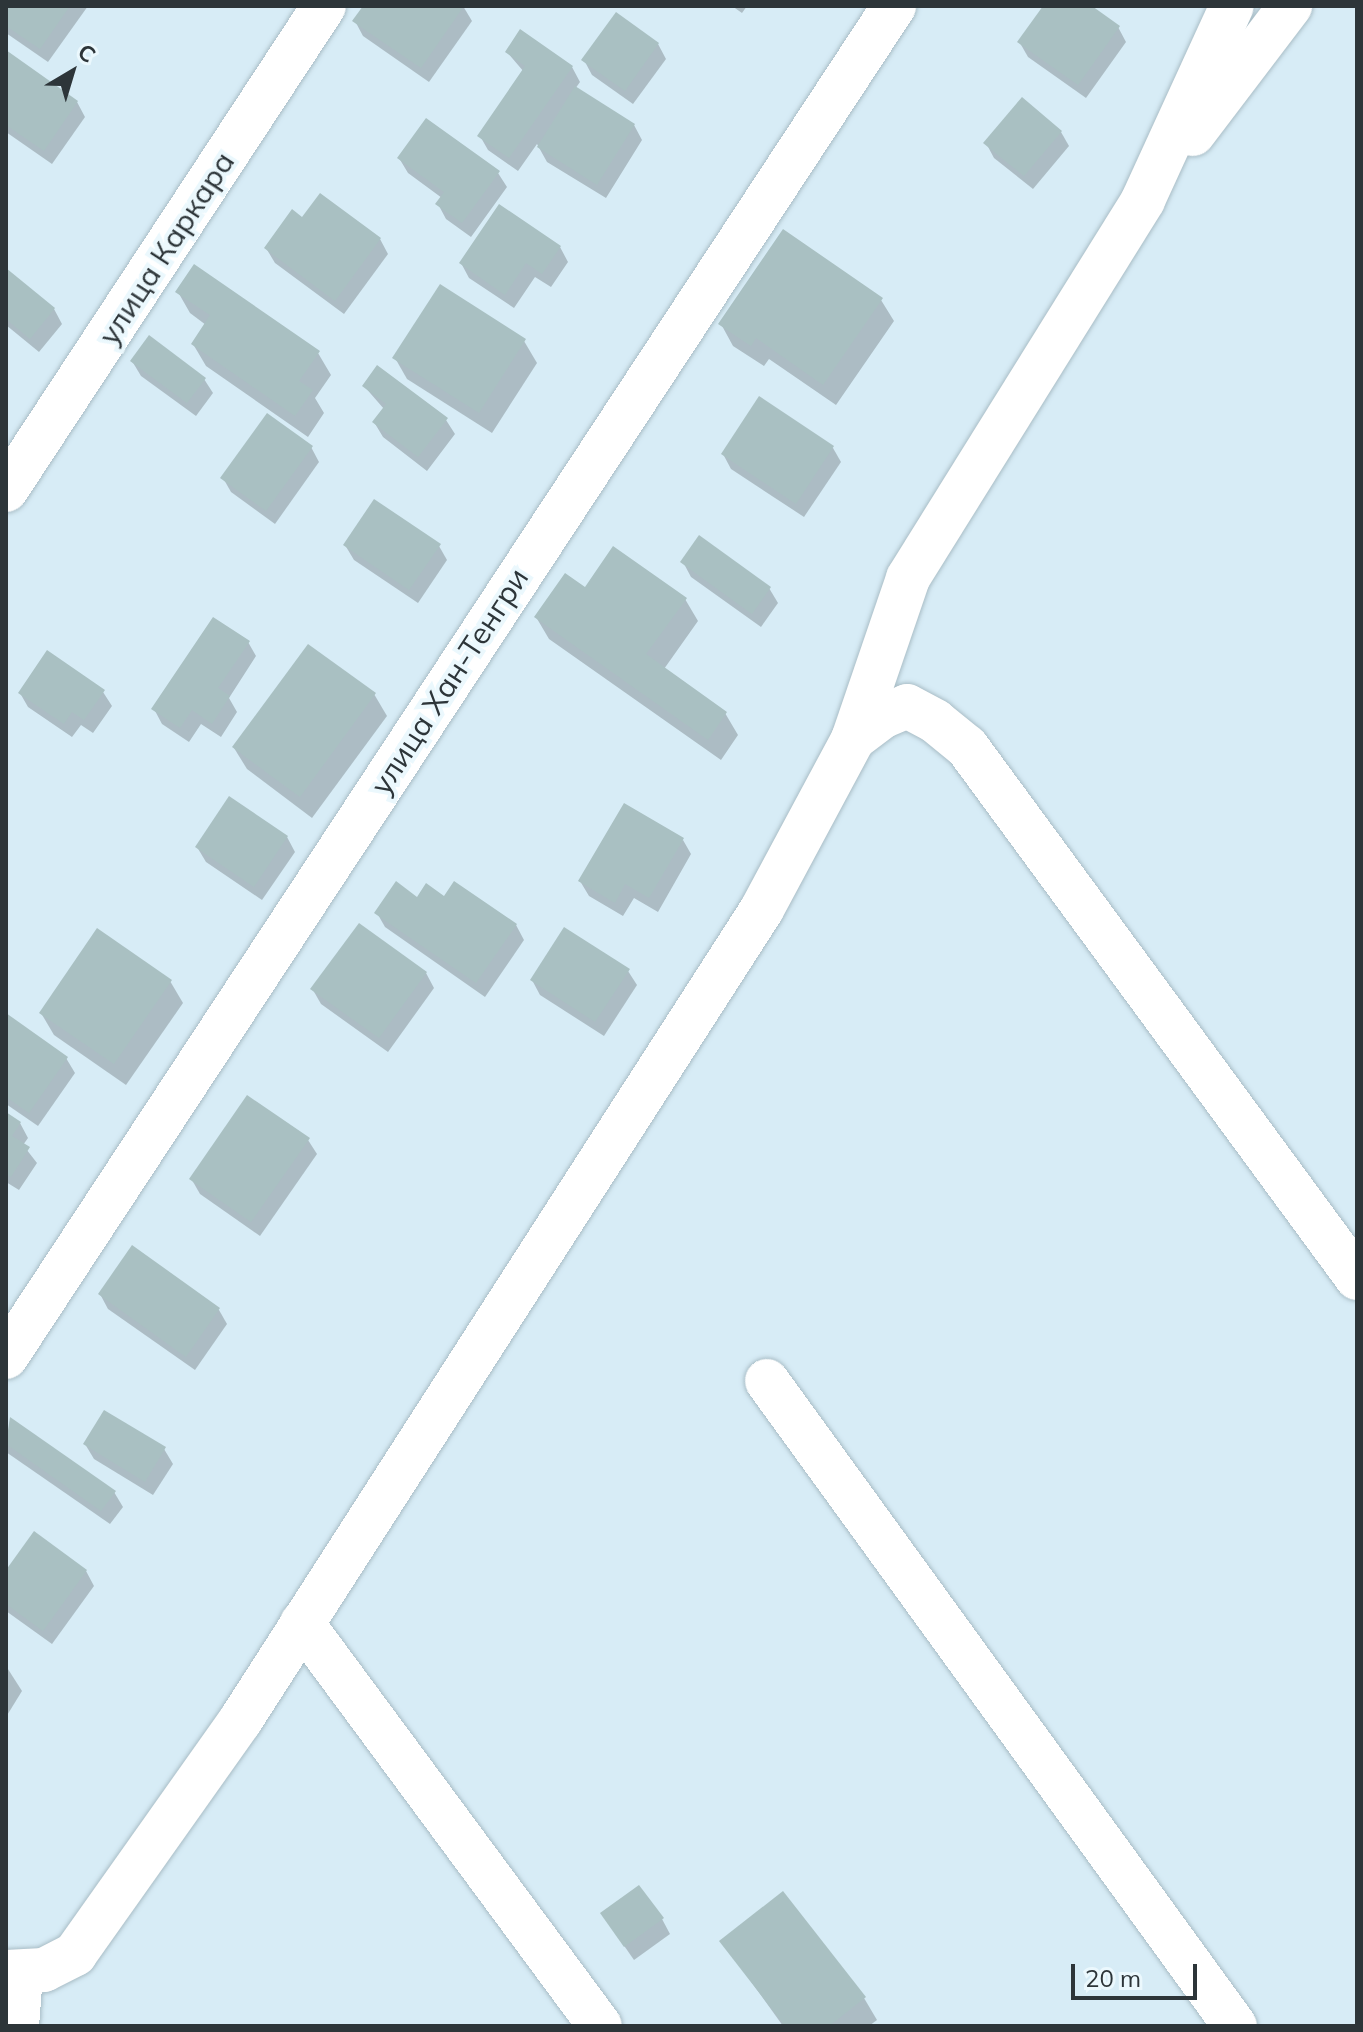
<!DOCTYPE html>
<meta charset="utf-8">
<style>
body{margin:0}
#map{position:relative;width:1363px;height:2032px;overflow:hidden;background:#d7ecf6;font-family:Mulish,sans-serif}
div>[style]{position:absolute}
.shadow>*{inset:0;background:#0003}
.building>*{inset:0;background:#a9c0c2}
.roads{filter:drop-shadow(0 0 2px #a9bdc6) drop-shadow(0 0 2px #a9bdc6)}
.minor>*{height:44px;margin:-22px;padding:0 22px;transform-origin:22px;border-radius:22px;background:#fff}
span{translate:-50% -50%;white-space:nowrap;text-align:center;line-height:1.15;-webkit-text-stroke:8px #ebf8fd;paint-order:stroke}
.street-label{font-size:30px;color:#2d3539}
.frame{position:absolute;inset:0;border:8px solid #2d3539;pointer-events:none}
.north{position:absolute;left:32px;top:32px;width:80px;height:80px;-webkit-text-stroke:6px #ebf8fd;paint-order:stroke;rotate:38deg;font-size:22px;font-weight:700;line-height:32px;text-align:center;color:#2d3539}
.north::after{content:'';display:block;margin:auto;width:28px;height:36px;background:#2d3539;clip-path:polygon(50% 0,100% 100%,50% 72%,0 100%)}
.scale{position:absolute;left:1071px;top:1964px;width:126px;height:36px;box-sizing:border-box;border:4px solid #2d3539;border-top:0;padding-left:10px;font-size:24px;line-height:28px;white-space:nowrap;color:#2d3539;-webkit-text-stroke:6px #ebf8fd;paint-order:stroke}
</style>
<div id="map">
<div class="shadow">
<div style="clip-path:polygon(6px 6px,88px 6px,48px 62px,6px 33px)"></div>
<div style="clip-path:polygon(365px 6px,463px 6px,472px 21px,429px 82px,363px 36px,355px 21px)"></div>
<div style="clip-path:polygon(732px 6px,747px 6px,742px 13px)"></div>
<div style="clip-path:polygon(1045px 6px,1088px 6px,1118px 27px,1126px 42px,1086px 98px,1028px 57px,1020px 43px)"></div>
<div style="clip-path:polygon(658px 44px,666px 59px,633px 104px,592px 75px,584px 60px)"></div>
<div style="clip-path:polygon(507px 52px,572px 67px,580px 82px,575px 89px,634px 125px,642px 140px,606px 198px,547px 162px,537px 144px,518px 171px,488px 150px,480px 136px,524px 72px)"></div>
<div style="clip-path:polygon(6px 53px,77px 102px,85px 117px,52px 164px,6px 132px)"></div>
<div style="clip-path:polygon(1061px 132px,1069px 146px,1033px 189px,994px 158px,986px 143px)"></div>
<div style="clip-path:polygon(399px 158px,498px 173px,507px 187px,471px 237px,446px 219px,438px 204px,442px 198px,408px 173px)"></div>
<div style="clip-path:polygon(302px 220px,380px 239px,388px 254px,344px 314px,275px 263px,266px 248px)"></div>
<div style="clip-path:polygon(560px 247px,568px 262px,551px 287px,535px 277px,514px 308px,469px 278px,461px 263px)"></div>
<div style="clip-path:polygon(6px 271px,54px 309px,62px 324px,39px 352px,6px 325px)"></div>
<div style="clip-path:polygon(178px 292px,318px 353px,331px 375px,315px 398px,324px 413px,308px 437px,206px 366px,193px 344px,206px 325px,190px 313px)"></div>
<div style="clip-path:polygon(881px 300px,894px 321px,836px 405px,769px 359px,764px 366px,733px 346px,721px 324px)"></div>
<div style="clip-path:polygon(524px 341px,537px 363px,492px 433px,407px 379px,395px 358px)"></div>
<div style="clip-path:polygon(132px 361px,204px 379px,213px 393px,196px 416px,141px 376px)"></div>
<div style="clip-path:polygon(364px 386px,446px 420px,455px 434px,427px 471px,383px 437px,374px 422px,384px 409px)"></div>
<div style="clip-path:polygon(311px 447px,319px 462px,275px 524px,231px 492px,223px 478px)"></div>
<div style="clip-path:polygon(833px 448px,841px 462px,804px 517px,731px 469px,723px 454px)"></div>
<div style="clip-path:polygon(345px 545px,439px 546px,447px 560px,418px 603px,354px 560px)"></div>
<div style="clip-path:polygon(683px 562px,769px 588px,778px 603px,761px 627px,691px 577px)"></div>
<div style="clip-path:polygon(585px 590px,685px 599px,698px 621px,664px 669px,725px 713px,738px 735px,721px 760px,549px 639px,536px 617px)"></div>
<div style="clip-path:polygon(248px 642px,256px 656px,229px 698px,237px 712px,221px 737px,201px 724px,189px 742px,162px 724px,154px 709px)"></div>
<div style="clip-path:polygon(103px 692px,112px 706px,93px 733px,81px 725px,72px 737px,28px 707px,20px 693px)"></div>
<div style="clip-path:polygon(374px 694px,387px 716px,312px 818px,247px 769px,234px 748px)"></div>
<div style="clip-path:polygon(287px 837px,295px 852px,262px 900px,206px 862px,197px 847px)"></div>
<div style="clip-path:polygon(683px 840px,691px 854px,658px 912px,634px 898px,623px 916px,589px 896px,580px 881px)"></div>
<div style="clip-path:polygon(445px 898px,516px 925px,524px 940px,485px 997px,385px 927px,377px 913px,418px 899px)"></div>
<div style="clip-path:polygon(628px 971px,637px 985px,604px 1036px,540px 995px,532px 980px)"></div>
<div style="clip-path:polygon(426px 973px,434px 988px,388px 1052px,321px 1004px,313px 990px)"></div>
<div style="clip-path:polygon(170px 981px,183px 1003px,126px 1085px,54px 1035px,41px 1013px)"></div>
<div style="clip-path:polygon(6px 1016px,66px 1058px,75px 1073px,38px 1126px,6px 1104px)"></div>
<div style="clip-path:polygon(6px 1114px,20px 1123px,28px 1138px,23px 1145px,37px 1163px,19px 1190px,6px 1182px)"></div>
<div style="clip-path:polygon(308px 1140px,317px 1154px,260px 1236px,200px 1194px,192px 1180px)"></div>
<div style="clip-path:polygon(100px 1294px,219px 1310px,227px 1324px,195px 1370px,108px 1309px)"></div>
<div style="clip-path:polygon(10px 1420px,114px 1492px,123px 1507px,110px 1524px,6px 1452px)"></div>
<div style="clip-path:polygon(85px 1444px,164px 1449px,173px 1464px,153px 1495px,94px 1459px)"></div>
<div style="clip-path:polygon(86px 1571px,94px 1586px,52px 1644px,6px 1611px,6px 1574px)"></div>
<div style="clip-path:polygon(6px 1666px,22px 1691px,6px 1717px)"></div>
<div style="clip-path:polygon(602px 1914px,662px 1919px,670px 1934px,634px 1960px)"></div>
<div style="clip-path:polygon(722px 1941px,864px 1998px,877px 2020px,869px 2026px,783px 2026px)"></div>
</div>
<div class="building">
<div style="clip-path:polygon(6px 6px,70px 6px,40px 49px,6px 26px)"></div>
<div style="clip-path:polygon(363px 6px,464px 6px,421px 68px,352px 21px)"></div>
<div style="clip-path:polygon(1043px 6px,1092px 6px,1120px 26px,1078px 85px,1017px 42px)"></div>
<div style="clip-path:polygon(616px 12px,659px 43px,625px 91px,581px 60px)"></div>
<div style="clip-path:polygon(520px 29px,573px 66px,509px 158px,477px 136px,525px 66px,505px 52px)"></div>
<div style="clip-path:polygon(6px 50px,78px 101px,44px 151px,6px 125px)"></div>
<div style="clip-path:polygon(575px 86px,635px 124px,597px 185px,537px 147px)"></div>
<div style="clip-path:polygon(1022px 97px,1062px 131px,1024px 176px,983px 143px)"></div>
<div style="clip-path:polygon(426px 118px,500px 171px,462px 223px,435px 204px,444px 192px,397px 158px)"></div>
<div style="clip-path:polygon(320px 193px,381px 238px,335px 301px,264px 248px,292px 209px,302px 217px)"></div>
<div style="clip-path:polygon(499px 204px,561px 246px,542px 274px,526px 263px,505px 295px,459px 263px)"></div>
<div style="clip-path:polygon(783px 229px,883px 298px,823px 385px,756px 338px,751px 346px,718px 324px)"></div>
<div style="clip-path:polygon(194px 264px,320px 351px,299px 381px,313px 390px,295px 416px,191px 344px,210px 315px,175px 292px)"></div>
<div style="clip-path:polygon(6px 268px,55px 308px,30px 339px,6px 319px)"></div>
<div style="clip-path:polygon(440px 284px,526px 339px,479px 413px,392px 358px)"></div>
<div style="clip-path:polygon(149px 335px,206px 378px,187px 403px,130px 361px)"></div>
<div style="clip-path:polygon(377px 365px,448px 418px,418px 457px,372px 422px,386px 404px,362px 386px)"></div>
<div style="clip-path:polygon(759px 396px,834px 446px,796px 504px,721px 454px)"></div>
<div style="clip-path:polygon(267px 413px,313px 446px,266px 511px,220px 478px)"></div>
<div style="clip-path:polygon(374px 499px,441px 544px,409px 590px,343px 545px)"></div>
<div style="clip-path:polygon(699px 535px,771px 587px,752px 614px,680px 562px)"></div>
<div style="clip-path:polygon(613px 546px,687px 598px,646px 654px,727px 712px,708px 740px,534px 617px,565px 573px,585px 587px)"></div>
<div style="clip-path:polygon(213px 617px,250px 641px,218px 688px,230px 696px,212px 724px,192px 710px,180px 728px,151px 709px)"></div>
<div style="clip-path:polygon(308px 644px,376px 693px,300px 797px,232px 747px)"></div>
<div style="clip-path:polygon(47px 650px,105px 690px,84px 720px,72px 712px,64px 724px,18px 693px)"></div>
<div style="clip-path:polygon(229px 796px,288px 836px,254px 887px,195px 847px)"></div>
<div style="clip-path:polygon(624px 803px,684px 838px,649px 898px,625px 884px,615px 903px,578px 881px)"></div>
<div style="clip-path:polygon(396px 881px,417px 897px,426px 883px,444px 896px,454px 881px,517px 924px,476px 983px,374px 913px)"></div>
<div style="clip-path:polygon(359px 923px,427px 972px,379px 1038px,310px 989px)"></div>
<div style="clip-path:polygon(564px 927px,630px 969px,595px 1022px,530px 980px)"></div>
<div style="clip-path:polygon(97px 928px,172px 980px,114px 1064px,39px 1013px)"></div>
<div style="clip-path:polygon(6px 1013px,68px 1057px,29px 1113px,6px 1097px)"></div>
<div style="clip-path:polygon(247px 1095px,310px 1138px,251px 1222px,189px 1179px)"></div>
<div style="clip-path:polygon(6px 1112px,21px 1122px,12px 1136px,30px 1147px,11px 1177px,6px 1174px)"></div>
<div style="clip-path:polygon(132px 1245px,220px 1308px,186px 1357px,98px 1294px)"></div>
<div style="clip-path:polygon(104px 1410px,166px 1447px,145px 1482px,83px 1444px)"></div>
<div style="clip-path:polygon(10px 1417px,116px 1491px,101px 1511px,6px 1444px)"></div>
<div style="clip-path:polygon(34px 1531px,87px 1570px,43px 1631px,6px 1604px,6px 1570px)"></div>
<div style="clip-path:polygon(639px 1885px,664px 1918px,624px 1947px,600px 1913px)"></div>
<div style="clip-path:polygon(783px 1891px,866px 1997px,829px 2026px,785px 2026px,719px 1941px)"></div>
</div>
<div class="roads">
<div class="minor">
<div style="left:1193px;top:134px;width:161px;rotate:-52.8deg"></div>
<div style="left:6px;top:490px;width:579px;rotate:-56.69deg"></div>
<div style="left:853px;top:739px;width:170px;rotate:-71.1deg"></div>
<div style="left:908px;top:578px;width:445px;rotate:-58.1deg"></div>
<div style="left:1143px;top:200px;width:213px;rotate:-65.4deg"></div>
<div style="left:6px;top:1357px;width:1617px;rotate:-56.68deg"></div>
<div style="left:767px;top:1381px;width:797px;rotate:54.04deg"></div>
<div style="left:302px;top:1623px;width:501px;rotate:53.52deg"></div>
<div style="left:6px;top:1972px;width:38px;rotate:-3deg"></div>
<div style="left:44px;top:1970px;width:35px;rotate:-27deg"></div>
<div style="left:75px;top:1954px;width:286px;rotate:-54.7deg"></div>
<div style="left:240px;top:1721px;width:965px;rotate:-57.26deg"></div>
<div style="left:762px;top:909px;width:193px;rotate:-61.8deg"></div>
<div style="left:853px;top:739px;width:39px;rotate:-37deg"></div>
<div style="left:884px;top:716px;width:25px;rotate:-23deg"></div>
<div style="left:907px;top:706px;width:32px;rotate:28deg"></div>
<div style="left:935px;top:721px;width:41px;rotate:39.1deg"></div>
<div style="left:967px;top:747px;width:659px;rotate:53.7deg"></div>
<div style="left:17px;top:2026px;width:52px;rotate:-85.6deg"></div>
</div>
</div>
<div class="street-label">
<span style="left:166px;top:248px;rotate:-57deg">улица Каркара</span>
<span style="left:449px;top:681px;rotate:-57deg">улица Хан-Тенгри</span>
</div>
<div class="frame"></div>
<div class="north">С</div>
<div class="scale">20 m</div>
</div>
